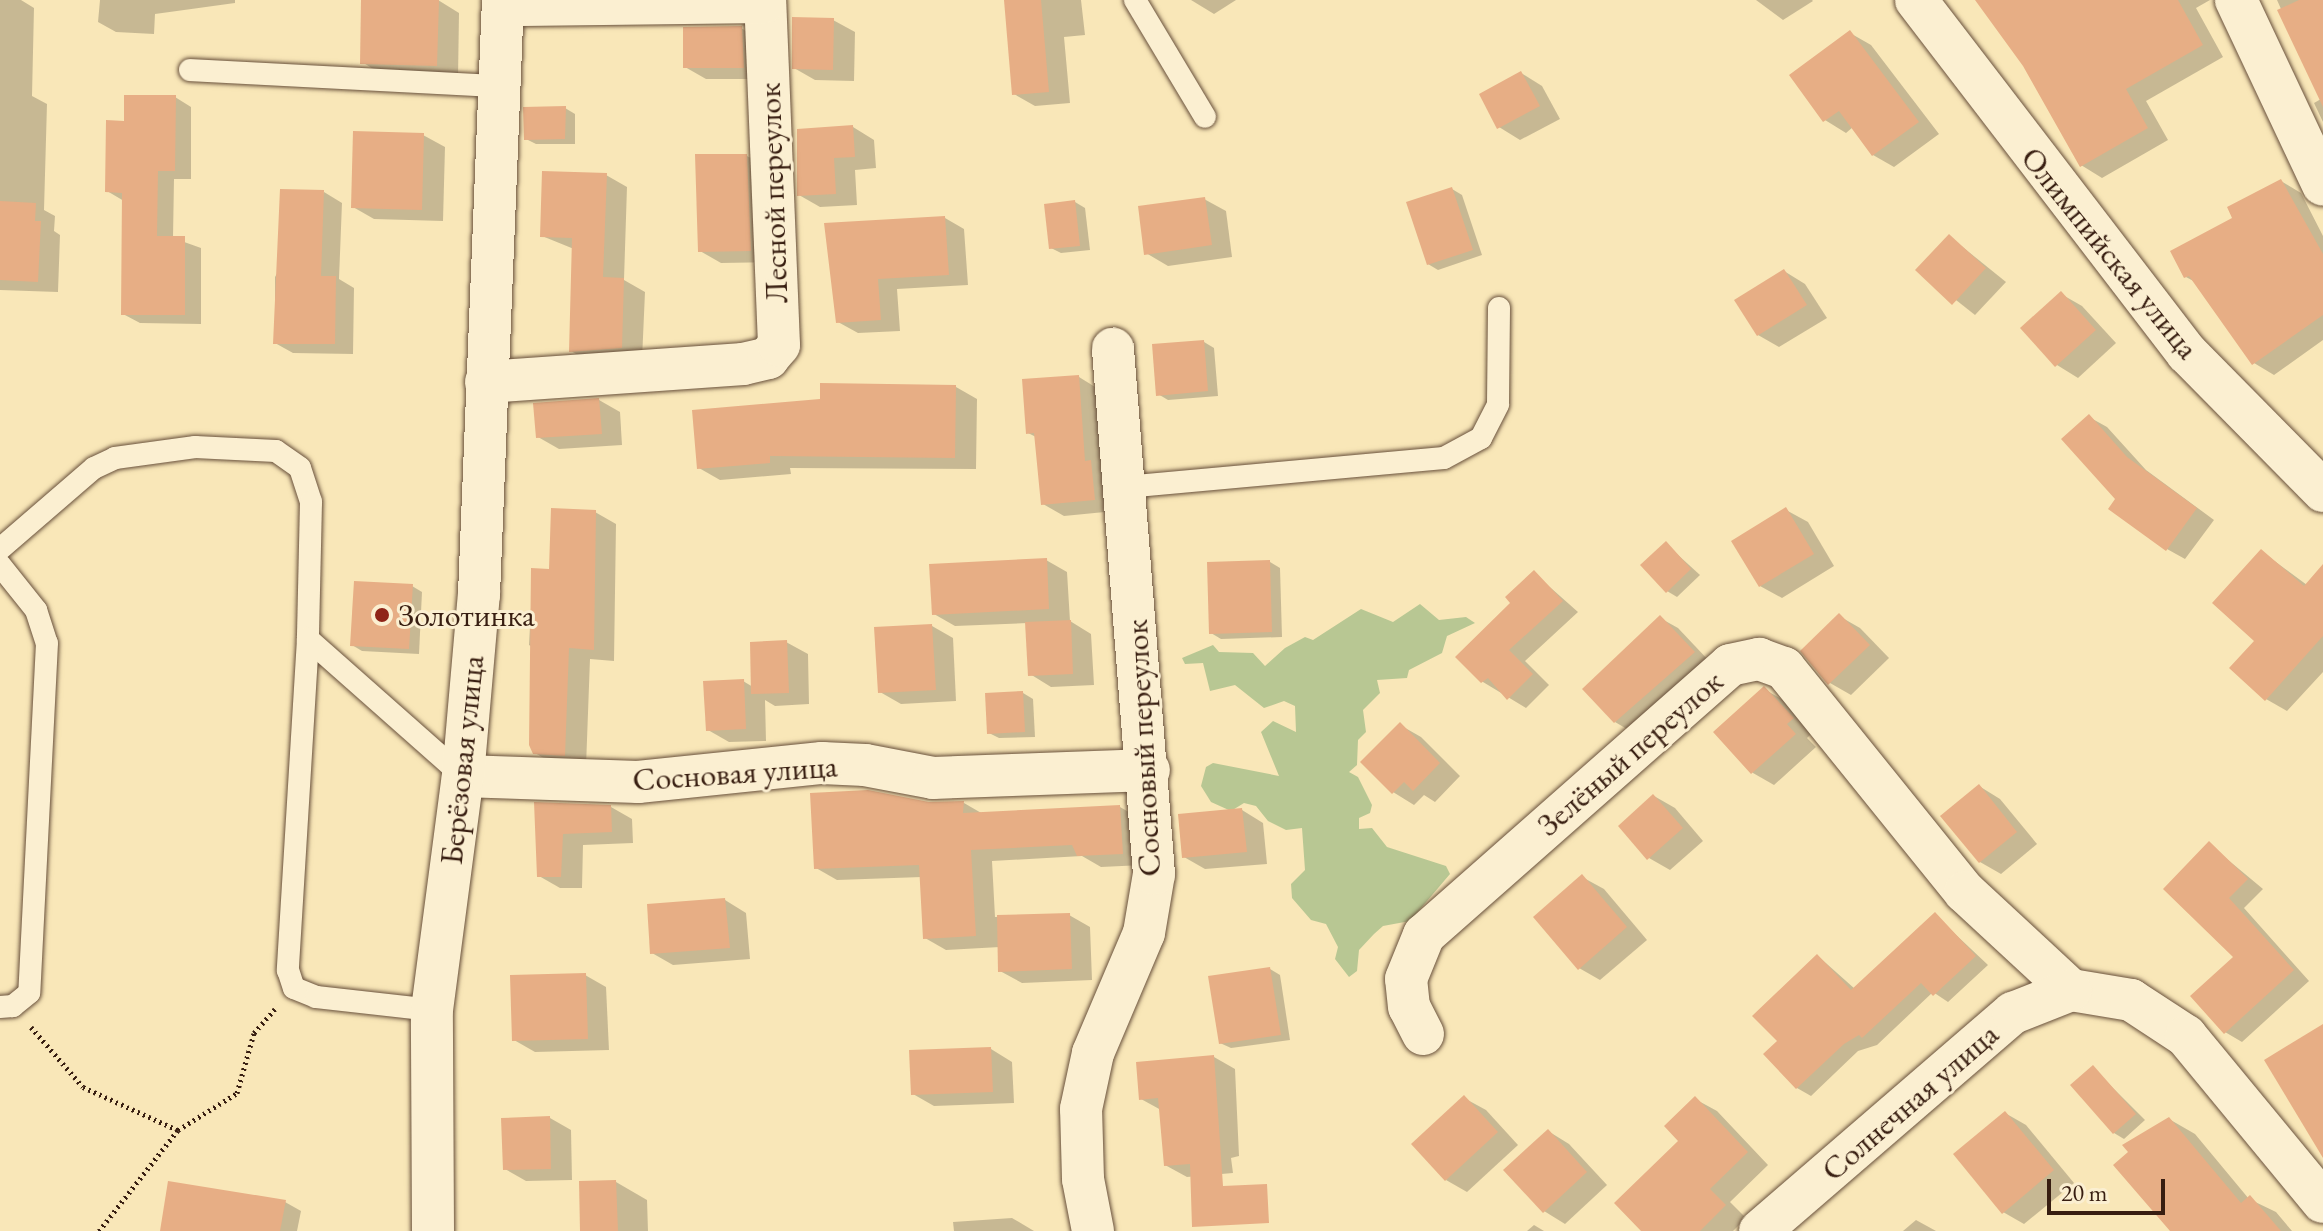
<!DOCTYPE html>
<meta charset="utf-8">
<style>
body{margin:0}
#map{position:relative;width:2323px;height:1231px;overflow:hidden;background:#f9e7b8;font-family:"EB Garamond",serif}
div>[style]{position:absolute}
.green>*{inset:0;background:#b8c793}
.shadow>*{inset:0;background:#0003}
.building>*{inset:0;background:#e7ae85}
.path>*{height:5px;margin-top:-2.5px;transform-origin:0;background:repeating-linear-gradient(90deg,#381e11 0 2px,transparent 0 6px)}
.roads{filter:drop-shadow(0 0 2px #68503b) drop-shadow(0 0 2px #68503b)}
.service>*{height:22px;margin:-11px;padding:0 11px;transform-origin:11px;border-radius:11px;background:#fbefd1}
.minor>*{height:42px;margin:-21px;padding:0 21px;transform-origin:21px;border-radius:21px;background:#fbefd1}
.dots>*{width:22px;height:22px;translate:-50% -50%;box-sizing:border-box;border:4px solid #fbefd1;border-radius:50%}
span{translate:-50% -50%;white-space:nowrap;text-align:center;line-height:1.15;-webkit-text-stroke:6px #fbefd1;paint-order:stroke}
.street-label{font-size:32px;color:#381e11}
.poi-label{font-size:32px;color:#381e11}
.left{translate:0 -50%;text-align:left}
.scale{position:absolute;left:2047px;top:1179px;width:118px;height:36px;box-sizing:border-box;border:4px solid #381e11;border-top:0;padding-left:10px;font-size:24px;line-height:28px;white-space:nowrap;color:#381e11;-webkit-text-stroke:6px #fbefd1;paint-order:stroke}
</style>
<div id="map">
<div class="green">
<div style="clip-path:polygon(1420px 604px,1439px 620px,1466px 617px,1475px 623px,1447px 636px,1442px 653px,1409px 670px,1407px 678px,1377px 680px,1380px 693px,1363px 710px,1366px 732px,1358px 740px,1357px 765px,1349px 772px,1358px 777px,1372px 805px,1370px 813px,1359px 818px,1359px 829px,1372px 828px,1387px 847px,1446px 866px,1450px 874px,1410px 921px,1383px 926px,1374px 934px,1359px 950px,1357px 971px,1349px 977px,1335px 959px,1338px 947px,1326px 924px,1311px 920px,1292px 898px,1291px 884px,1305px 870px,1302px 828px,1286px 830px,1268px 821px,1256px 806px,1244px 803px,1231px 811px,1211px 802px,1201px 786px,1206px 767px,1213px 763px,1279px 776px,1261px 732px,1273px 721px,1296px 732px,1295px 706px,1284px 701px,1264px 708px,1235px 685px,1210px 691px,1203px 663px,1185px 664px,1182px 658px,1213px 645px,1219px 652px,1253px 653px,1265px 666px,1285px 648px,1305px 637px,1313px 640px,1361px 609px,1393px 622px)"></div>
</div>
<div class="shadow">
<div style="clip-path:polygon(0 0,21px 0,34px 8px,32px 96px,47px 104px,44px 210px,55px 216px,54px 231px,60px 235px,58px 292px,0 290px)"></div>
<div style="clip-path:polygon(100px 0,235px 0,235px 3px,155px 14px,154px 34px,116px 32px,98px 22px)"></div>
<div style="clip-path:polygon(363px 0,438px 0,459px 13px,458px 77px,383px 75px,362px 62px)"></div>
<div style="clip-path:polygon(1006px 0,1081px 0,1085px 35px,1064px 37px,1070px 103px,1035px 106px,1014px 94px)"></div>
<div style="clip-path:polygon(1191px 0,1236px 0,1214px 14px)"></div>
<div style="clip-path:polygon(1756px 0,1812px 0,1813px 1px,1783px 20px)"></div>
<div style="clip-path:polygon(1978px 0,2210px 0,2196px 8px,2223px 57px,2146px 101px,2168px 140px,2102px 178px,2081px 165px,2024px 65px)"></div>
<div style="clip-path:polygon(2277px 0,2323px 0,2323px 122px,2314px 103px,2321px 99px)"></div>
<div style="clip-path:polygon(833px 20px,855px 32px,854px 81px,815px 80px,794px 68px)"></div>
<div style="clip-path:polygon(741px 28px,763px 41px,764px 79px,706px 79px,685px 67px)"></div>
<div style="clip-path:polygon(1850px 33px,1871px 45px,1939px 134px,1894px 167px,1873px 155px,1853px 127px,1846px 133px,1825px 120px)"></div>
<div style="clip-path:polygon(1521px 73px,1542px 86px,1560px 119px,1520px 140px,1499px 127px)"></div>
<div style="clip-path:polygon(175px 97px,191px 107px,191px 179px,174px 179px,173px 238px,201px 248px,201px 324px,140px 323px,123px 314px,124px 201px,107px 191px,126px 123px)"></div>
<div style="clip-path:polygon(565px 108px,575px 114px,575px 144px,536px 144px,526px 139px)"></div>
<div style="clip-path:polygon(853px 127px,874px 140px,876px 168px,855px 170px,857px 205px,820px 207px,799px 195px)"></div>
<div style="clip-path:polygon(423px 135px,445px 147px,443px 221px,374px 219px,353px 207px)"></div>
<div style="clip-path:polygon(747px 156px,768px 168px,772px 262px,721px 263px,700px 251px)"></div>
<div style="clip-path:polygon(606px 175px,627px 187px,624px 280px,645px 292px,642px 360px,592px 363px,571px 351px,574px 249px,542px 236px)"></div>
<div style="clip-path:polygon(2281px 181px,2301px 193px,2323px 236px,2323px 340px,2274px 375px,2254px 363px,2197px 283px,2186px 277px,2235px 219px)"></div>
<div style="clip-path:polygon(1452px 189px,1462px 195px,1482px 255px,1438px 270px,1428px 264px)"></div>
<div style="clip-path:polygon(324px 192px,342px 203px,339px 279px,354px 288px,353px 354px,293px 353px,275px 343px,275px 277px)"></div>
<div style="clip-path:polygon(1204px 199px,1226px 211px,1232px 257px,1168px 266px,1146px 253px)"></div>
<div style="clip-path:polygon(1075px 202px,1085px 208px,1090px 250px,1061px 253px,1051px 248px)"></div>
<div style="clip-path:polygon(945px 218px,964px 229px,968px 285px,897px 289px,900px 331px,858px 333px,838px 322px,827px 225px)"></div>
<div style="clip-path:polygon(1949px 236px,2006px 282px,1975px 315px,1918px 270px)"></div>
<div style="clip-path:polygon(1784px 271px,1805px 284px,1827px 318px,1779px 347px,1758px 335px)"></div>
<div style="clip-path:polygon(2061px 294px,2082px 306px,2116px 343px,2078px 378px,2057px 365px)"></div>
<div style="clip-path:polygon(1204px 342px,1214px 348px,1218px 396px,1168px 400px,1158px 394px)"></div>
<div style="clip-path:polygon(1079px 377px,1100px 390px,1115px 511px,1064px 516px,1043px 504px,1036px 437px,1028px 433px)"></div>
<div style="clip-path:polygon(956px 387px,977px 399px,976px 469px,790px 468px,791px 474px,720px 480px,699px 468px)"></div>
<div style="clip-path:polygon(599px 400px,620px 412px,622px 445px,559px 449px,538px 437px)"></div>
<div style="clip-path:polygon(2089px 417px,2107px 427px,2146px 470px,2214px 520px,2185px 559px,2167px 549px,2118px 499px)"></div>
<div style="clip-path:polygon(1786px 510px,1808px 522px,1834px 566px,1782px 598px,1760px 586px)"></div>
<div style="clip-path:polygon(595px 512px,616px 524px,614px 661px,590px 659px,586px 767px,556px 765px,535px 753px,534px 648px,529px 645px,533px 570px,551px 571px)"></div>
<div style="clip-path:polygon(1666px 544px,1700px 575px,1677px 597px,1667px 591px)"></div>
<div style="clip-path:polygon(2261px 551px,2307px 585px,2323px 588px,2323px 672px,2287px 711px,2266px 699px,2257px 641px)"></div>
<div style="clip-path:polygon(1046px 560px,1067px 572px,1070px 621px,1091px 634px,1094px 685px,1051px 687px,1030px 674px,1028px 623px,955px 626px,934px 614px)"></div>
<div style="clip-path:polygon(1270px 562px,1280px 568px,1282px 637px,1221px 639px,1211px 633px)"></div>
<div style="clip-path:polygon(1534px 573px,1578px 612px,1525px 661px,1549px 685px,1526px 708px,1483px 682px,1458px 657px,1513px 603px)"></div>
<div style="clip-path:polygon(412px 586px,422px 592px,419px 654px,362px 651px,352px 645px)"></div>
<div style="clip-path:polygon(1839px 616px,1860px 628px,1889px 658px,1851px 695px,1830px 683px)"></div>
<div style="clip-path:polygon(1660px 618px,1678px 628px,1711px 663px,1632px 732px,1615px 722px)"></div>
<div style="clip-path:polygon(932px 626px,953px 638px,956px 701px,901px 704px,880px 692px)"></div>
<div style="clip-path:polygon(786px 642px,808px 654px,809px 704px,775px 706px,765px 700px,766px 741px,729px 742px,708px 730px,743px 681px,753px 687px)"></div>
<div style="clip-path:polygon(1764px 689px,1785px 701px,1814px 731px,1807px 738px,1816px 747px,1774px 785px,1753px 773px,1716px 732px)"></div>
<div style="clip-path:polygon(1023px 693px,1033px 699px,1035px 737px,999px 738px,989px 733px)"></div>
<div style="clip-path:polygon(1400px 725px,1421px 737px,1460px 776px,1435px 802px,1424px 795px,1414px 805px,1393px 792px)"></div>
<div style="clip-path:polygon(1979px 786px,2000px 799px,2037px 844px,2001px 874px,1980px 862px)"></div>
<div style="clip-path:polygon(1654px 796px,1675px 808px,1703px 841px,1670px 870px,1649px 858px)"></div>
<div style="clip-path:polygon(964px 803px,983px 814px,1120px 807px,1141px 819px,1143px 865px,1101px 867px,1082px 856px,992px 861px,995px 917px,1069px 915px,1090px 927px,1092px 980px,1022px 983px,1000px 971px,1000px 947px,946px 950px,925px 938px,922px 877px,837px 880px,816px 868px,929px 804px)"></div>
<div style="clip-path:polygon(536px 805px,611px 807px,632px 819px,633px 843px,583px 845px,582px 888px,560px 888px,539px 876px)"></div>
<div style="clip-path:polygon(1242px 810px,1263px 823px,1267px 864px,1205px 869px,1184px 857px)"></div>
<div style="clip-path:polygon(2209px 844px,2263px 889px,2244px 908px,2309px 981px,2242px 1042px,2225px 1032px,2236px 957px)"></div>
<div style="clip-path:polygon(1582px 877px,1604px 889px,1647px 940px,1600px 980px,1579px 968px)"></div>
<div style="clip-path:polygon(725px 900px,746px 913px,750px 959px,673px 965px,652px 953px)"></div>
<div style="clip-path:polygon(1935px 915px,1988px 965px,1948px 1002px,1933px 992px,1877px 1045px,1858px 1051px,1811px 1096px,1797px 1088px,1780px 1041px,1818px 956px,1855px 989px)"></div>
<div style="clip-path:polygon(1270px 969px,1280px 975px,1290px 1040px,1231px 1048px,1220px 1043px)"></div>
<div style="clip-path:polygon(585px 975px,606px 987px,609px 1050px,535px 1052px,514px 1040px)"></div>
<div style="clip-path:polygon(991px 1049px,1012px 1062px,1014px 1103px,934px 1106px,913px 1094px)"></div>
<div style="clip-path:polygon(1214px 1057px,1235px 1069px,1239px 1156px,1231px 1158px,1233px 1173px,1187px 1177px,1165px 1165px,1161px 1110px,1141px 1099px)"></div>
<div style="clip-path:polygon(2093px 1068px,2145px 1120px,2124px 1139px,2114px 1133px)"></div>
<div style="clip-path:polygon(1464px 1098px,1486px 1110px,1518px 1145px,1467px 1192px,1446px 1180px)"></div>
<div style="clip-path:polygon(1695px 1099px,1717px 1111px,1768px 1165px,1730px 1202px,1746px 1218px,1733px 1231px,1644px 1231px)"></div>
<div style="clip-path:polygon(2005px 1113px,2026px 1125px,2074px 1183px,2024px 1224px,2003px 1212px)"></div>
<div style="clip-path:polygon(550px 1118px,571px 1130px,572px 1180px,526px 1181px,505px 1169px)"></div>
<div style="clip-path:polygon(2169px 1119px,2195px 1134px,2249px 1199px,2276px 1212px,2292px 1231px,2172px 1231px)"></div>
<div style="clip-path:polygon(1548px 1131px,1569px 1144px,1607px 1185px,1565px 1224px,1544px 1211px)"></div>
<div style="clip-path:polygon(616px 1182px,647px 1200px,648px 1231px,582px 1231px)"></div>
<div style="clip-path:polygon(285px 1202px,301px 1211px,297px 1231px,162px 1231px)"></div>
<div style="clip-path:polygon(1012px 1218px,1034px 1231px,954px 1231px,953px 1222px)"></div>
<div style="clip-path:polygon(1916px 1220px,1936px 1231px,1903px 1231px)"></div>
<div style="clip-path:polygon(1534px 1225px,1544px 1231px,1527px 1231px)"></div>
</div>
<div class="building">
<div style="clip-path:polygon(361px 0,439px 0,437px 66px,360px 64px)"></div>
<div style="clip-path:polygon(1004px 0,1041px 0,1049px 92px,1012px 95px)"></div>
<div style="clip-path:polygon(1975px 0,2178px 0,2203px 45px,2126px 89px,2148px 128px,2080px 167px,2023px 66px)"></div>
<div style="clip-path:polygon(2299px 0,2323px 0,2323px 107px,2277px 10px)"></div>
<div style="clip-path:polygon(792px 17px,834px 18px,833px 70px,792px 69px)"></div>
<div style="clip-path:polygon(742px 26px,744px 68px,683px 68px,683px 27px)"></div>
<div style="clip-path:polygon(1850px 30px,1919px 122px,1872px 156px,1839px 111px,1823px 122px,1789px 75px)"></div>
<div style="clip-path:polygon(1521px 71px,1540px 106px,1497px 129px,1479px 94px)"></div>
<div style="clip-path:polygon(124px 95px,176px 95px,175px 171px,158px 171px,157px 236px,185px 236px,185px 315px,121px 315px,122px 193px,105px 192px,106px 120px,124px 121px)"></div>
<div style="clip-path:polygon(566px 106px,565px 139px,524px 140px,523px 107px)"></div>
<div style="clip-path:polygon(853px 125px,855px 157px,834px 158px,836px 194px,797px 196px,797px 129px)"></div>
<div style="clip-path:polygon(353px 131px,424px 133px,422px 210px,351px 208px)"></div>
<div style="clip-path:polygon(695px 154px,747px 154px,751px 251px,698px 252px)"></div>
<div style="clip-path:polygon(542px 171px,607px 173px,603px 277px,624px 278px,622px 348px,569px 352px,572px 238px,540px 237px)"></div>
<div style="clip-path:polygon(2281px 179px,2323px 254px,2323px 315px,2252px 365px,2189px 276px,2184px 278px,2170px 251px,2232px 218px,2227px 207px)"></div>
<div style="clip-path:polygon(1452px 187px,1473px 250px,1427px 265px,1406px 202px)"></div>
<div style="clip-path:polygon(280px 189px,324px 190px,321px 276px,336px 276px,335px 344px,273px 344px)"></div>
<div style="clip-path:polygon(1205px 197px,1212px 245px,1144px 255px,1138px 206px)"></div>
<div style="clip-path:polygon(1075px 200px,1080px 246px,1049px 249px,1044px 204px)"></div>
<div style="clip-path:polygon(0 201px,36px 203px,35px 221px,41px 221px,38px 282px,0 280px)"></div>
<div style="clip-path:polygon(945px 216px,949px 275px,878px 279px,881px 320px,836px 323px,824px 223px)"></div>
<div style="clip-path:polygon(1949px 234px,1986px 268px,1952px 305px,1915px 270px)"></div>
<div style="clip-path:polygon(1784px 269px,1807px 305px,1757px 336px,1734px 300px)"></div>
<div style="clip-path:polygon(2061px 291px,2096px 330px,2055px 367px,2020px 328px)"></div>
<div style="clip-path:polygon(1204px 340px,1208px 391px,1156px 396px,1152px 344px)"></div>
<div style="clip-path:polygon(1079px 375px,1085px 461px,1091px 460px,1095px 500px,1041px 505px,1034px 433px,1026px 434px,1022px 379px)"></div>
<div style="clip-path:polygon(820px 383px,956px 385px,955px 458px,770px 456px,770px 463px,697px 469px,692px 410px,820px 399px)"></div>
<div style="clip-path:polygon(599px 398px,602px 434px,536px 438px,533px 403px)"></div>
<div style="clip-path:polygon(2089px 414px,2127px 457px,2197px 508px,2166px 551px,2108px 509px,2115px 499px,2061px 439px)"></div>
<div style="clip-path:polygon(1786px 507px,1814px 554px,1759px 587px,1731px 541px)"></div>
<div style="clip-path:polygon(551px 508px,596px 510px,594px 650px,569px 648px,565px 756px,533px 754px,529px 745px,531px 568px,549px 569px)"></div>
<div style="clip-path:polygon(1666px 541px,1691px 569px,1666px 593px,1640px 565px)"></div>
<div style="clip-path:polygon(2261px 549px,2304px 586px,2323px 564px,2323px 636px,2265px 701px,2229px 668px,2254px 641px,2212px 603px)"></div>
<div style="clip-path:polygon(1047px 558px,1049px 609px,932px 615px,929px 564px)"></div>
<div style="clip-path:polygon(1270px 560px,1272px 632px,1209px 634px,1207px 562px)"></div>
<div style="clip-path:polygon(1534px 570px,1563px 601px,1509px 650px,1533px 674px,1507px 700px,1488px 678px,1481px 683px,1455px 657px,1510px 603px,1505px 597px)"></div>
<div style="clip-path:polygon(354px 581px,413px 584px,409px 649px,350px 646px)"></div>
<div style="clip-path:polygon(1839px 613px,1870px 645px,1828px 685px,1800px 651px)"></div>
<div style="clip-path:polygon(1660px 615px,1695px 652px,1614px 723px,1582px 689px)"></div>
<div style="clip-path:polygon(1071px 620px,1073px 674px,1028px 676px,1025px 622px)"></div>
<div style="clip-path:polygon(932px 624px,936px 690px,878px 693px,874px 627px)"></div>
<div style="clip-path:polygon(787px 640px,789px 693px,751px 694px,750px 642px)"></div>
<div style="clip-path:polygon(744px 679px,746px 729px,706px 731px,703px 681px)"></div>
<div style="clip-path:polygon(1764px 686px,1794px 718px,1787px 724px,1796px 734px,1751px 774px,1713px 732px)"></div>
<div style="clip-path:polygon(1023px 691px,1025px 732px,987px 734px,985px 693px)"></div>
<div style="clip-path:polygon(1400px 722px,1440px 763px,1413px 791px,1404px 782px,1392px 794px,1360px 762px)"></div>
<div style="clip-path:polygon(1979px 784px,2017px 832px,1979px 863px,1940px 816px)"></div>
<div style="clip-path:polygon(868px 790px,929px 802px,964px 801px,963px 813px,1120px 805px,1123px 854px,1077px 856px,1072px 845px,971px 850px,976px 936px,923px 939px,919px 865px,814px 869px,810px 793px)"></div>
<div style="clip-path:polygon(1653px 794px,1683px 828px,1647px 860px,1618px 826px)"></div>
<div style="clip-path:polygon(534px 802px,611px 805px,612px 832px,563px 834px,561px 877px,537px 877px)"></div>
<div style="clip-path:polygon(1242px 808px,1247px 852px,1182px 858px,1178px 814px)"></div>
<div style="clip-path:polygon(2209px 841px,2248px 879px,2229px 898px,2294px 970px,2224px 1034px,2190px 996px,2233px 957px,2163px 889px)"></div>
<div style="clip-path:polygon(1582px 874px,1627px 927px,1578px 970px,1533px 917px)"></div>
<div style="clip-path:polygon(725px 898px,730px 948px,650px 954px,647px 904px)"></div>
<div style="clip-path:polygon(1935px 912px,1976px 956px,1933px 996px,1921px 983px,1862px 1038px,1859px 1035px,1844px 1044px,1796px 1089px,1763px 1054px,1777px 1041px,1752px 1016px,1817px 954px,1851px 990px)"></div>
<div style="clip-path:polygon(1070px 913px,1072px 969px,998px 972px,997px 915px)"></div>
<div style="clip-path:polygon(1270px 967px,1281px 1035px,1219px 1044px,1208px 976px)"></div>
<div style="clip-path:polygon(586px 973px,588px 1039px,512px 1041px,510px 975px)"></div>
<div style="clip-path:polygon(2323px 1024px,2323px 1158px,2264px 1060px)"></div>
<div style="clip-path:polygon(991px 1047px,993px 1092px,911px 1095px,909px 1050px)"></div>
<div style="clip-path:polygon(1214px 1055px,1223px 1186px,1267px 1184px,1269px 1223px,1192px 1227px,1190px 1164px,1164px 1166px,1158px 1098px,1139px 1100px,1136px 1062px)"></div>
<div style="clip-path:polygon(2093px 1065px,2136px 1114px,2113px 1134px,2070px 1085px)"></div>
<div style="clip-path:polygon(1464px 1095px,1498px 1132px,1445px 1181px,1411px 1144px)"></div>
<div style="clip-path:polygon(1695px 1096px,1748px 1152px,1710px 1189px,1726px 1205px,1700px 1231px,1641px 1231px,1614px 1203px,1678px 1141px,1664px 1126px)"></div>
<div style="clip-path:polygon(2005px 1111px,2054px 1170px,2002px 1214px,1953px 1154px)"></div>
<div style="clip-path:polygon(550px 1116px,551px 1169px,503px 1170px,501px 1118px)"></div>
<div style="clip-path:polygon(2169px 1117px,2241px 1203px,2250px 1195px,2281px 1231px,2170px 1231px,2113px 1165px,2128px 1152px,2122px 1145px)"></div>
<div style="clip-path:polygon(1548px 1129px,1587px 1172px,1543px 1213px,1503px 1170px)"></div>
<div style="clip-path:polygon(616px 1180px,618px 1231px,580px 1231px,579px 1181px)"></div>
<div style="clip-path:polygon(168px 1181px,286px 1200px,280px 1231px,160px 1231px)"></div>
</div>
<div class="path">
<div style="left:31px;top:1027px;width:79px;rotate:49.1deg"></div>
<div style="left:83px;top:1087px;width:104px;rotate:24.4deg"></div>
<div style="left:99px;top:1231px;width:128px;rotate:-52deg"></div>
<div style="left:178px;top:1130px;width:70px;rotate:-32.1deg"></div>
<div style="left:237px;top:1093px;width:62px;rotate:-74.2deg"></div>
<div style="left:254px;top:1033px;width:32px;rotate:-49deg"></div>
</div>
<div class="roads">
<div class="service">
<div style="left:1135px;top:0;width:136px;rotate:59.1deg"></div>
<div style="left:190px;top:70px;width:309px;rotate:3deg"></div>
<div style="left:1125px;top:487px;width:320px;rotate:-5.2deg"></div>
<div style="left:1444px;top:458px;width:42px;rotate:-28.4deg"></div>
<div style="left:1481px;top:438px;width:38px;rotate:-63deg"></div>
<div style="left:1498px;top:404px;width:96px;rotate:-89.4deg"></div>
<div style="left:0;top:549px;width:124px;rotate:-40.8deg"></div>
<div style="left:94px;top:468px;width:23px;rotate:-25deg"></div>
<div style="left:115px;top:458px;width:81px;rotate:-7.8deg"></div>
<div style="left:195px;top:447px;width:81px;rotate:2.8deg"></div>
<div style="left:276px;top:451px;width:29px;rotate:35deg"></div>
<div style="left:300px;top:468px;width:36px;rotate:72deg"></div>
<div style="left:311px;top:502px;width:137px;rotate:91.3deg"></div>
<div style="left:308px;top:639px;width:207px;rotate:41.5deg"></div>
<div style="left:0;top:565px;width:58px;rotate:51.3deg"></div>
<div style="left:36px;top:610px;width:35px;rotate:72deg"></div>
<div style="left:47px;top:643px;width:350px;rotate:92.9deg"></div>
<div style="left:29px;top:993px;width:21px;rotate:141deg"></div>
<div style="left:13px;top:1006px;width:13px;rotate:176deg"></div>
<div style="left:308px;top:639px;width:332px;rotate:93.5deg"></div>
<div style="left:288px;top:970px;width:19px;rotate:72deg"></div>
<div style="left:294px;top:988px;width:24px;rotate:22deg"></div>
<div style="left:316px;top:997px;width:117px;rotate:6.4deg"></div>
</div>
<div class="minor">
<div style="left:1916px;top:0;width:445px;rotate:52.5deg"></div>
<div style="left:2187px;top:353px;width:194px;rotate:45.4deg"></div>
<div style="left:2236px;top:0;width:204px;rotate:64.8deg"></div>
<div style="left:486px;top:382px;width:258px;rotate:-4deg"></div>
<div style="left:743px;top:364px;width:26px;rotate:-13deg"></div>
<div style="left:768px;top:358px;width:17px;rotate:-50deg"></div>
<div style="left:779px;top:345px;width:343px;rotate:-92.3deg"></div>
<div style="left:765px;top:2px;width:262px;rotate:179.3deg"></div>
<div style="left:463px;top:776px;width:175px;rotate:2deg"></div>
<div style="left:638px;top:782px;width:185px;rotate:-5.9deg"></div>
<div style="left:822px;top:763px;width:43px;rotate:2.7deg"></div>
<div style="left:865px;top:765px;width:69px;rotate:10.8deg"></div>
<div style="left:933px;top:778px;width:216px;rotate:-2.1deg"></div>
<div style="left:2071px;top:990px;width:61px;rotate:9.5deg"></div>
<div style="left:2131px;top:1000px;width:66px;rotate:33.2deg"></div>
<div style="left:2186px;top:1036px;width:215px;rotate:50.5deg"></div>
<div style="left:1423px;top:1034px;width:30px;rotate:-117deg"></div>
<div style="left:1409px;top:1007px;width:28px;rotate:-96deg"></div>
<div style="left:1406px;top:979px;width:48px;rotate:-67.8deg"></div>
<div style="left:1424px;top:935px;width:408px;rotate:-41.4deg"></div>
<div style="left:1730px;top:665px;width:30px;rotate:-12deg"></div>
<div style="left:1759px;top:659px;width:27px;rotate:20deg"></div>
<div style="left:1784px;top:668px;width:288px;rotate:51.1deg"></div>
<div style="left:1965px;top:892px;width:144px;rotate:42.8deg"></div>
<div style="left:433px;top:1231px;width:221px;rotate:-90.3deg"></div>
<div style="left:432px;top:1010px;width:236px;rotate:-82.5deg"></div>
<div style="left:463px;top:776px;width:183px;rotate:-85deg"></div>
<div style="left:479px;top:594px;width:594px;rotate:-87.69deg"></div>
<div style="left:1093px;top:1231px;width:53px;rotate:-100.9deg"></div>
<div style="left:1083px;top:1179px;width:70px;rotate:-91.6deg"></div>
<div style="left:1081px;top:1109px;width:57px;rotate:-77.9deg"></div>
<div style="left:1093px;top:1053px;width:130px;rotate:-67deg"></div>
<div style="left:1144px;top:933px;width:60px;rotate:-80.4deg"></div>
<div style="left:1154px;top:874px;width:527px;rotate:-94.47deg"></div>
<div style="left:1760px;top:1231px;width:334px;rotate:-40.8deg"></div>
<div style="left:2013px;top:1013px;width:62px;rotate:-21.6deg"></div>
</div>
</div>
<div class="dots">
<div style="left:382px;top:615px;background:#8f2418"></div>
</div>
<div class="street-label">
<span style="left:773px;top:193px;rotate:-92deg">Лесной переулок</span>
<span style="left:2110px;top:253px;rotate:51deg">Олимпийская улица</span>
<span style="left:1143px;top:748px;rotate:-93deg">Сосновый переулок</span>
<span style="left:1630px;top:753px;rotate:-41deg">Зелёный переулок</span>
<span style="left:462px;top:760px;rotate:-84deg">Берёзовая улица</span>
<span style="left:735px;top:773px;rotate:-4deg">Сосновая улица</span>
<span style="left:1910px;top:1102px;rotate:-41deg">Солнечная улица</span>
</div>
<div class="poi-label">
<span class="left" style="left:398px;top:615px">Золотинка</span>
</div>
<div class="scale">20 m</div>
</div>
